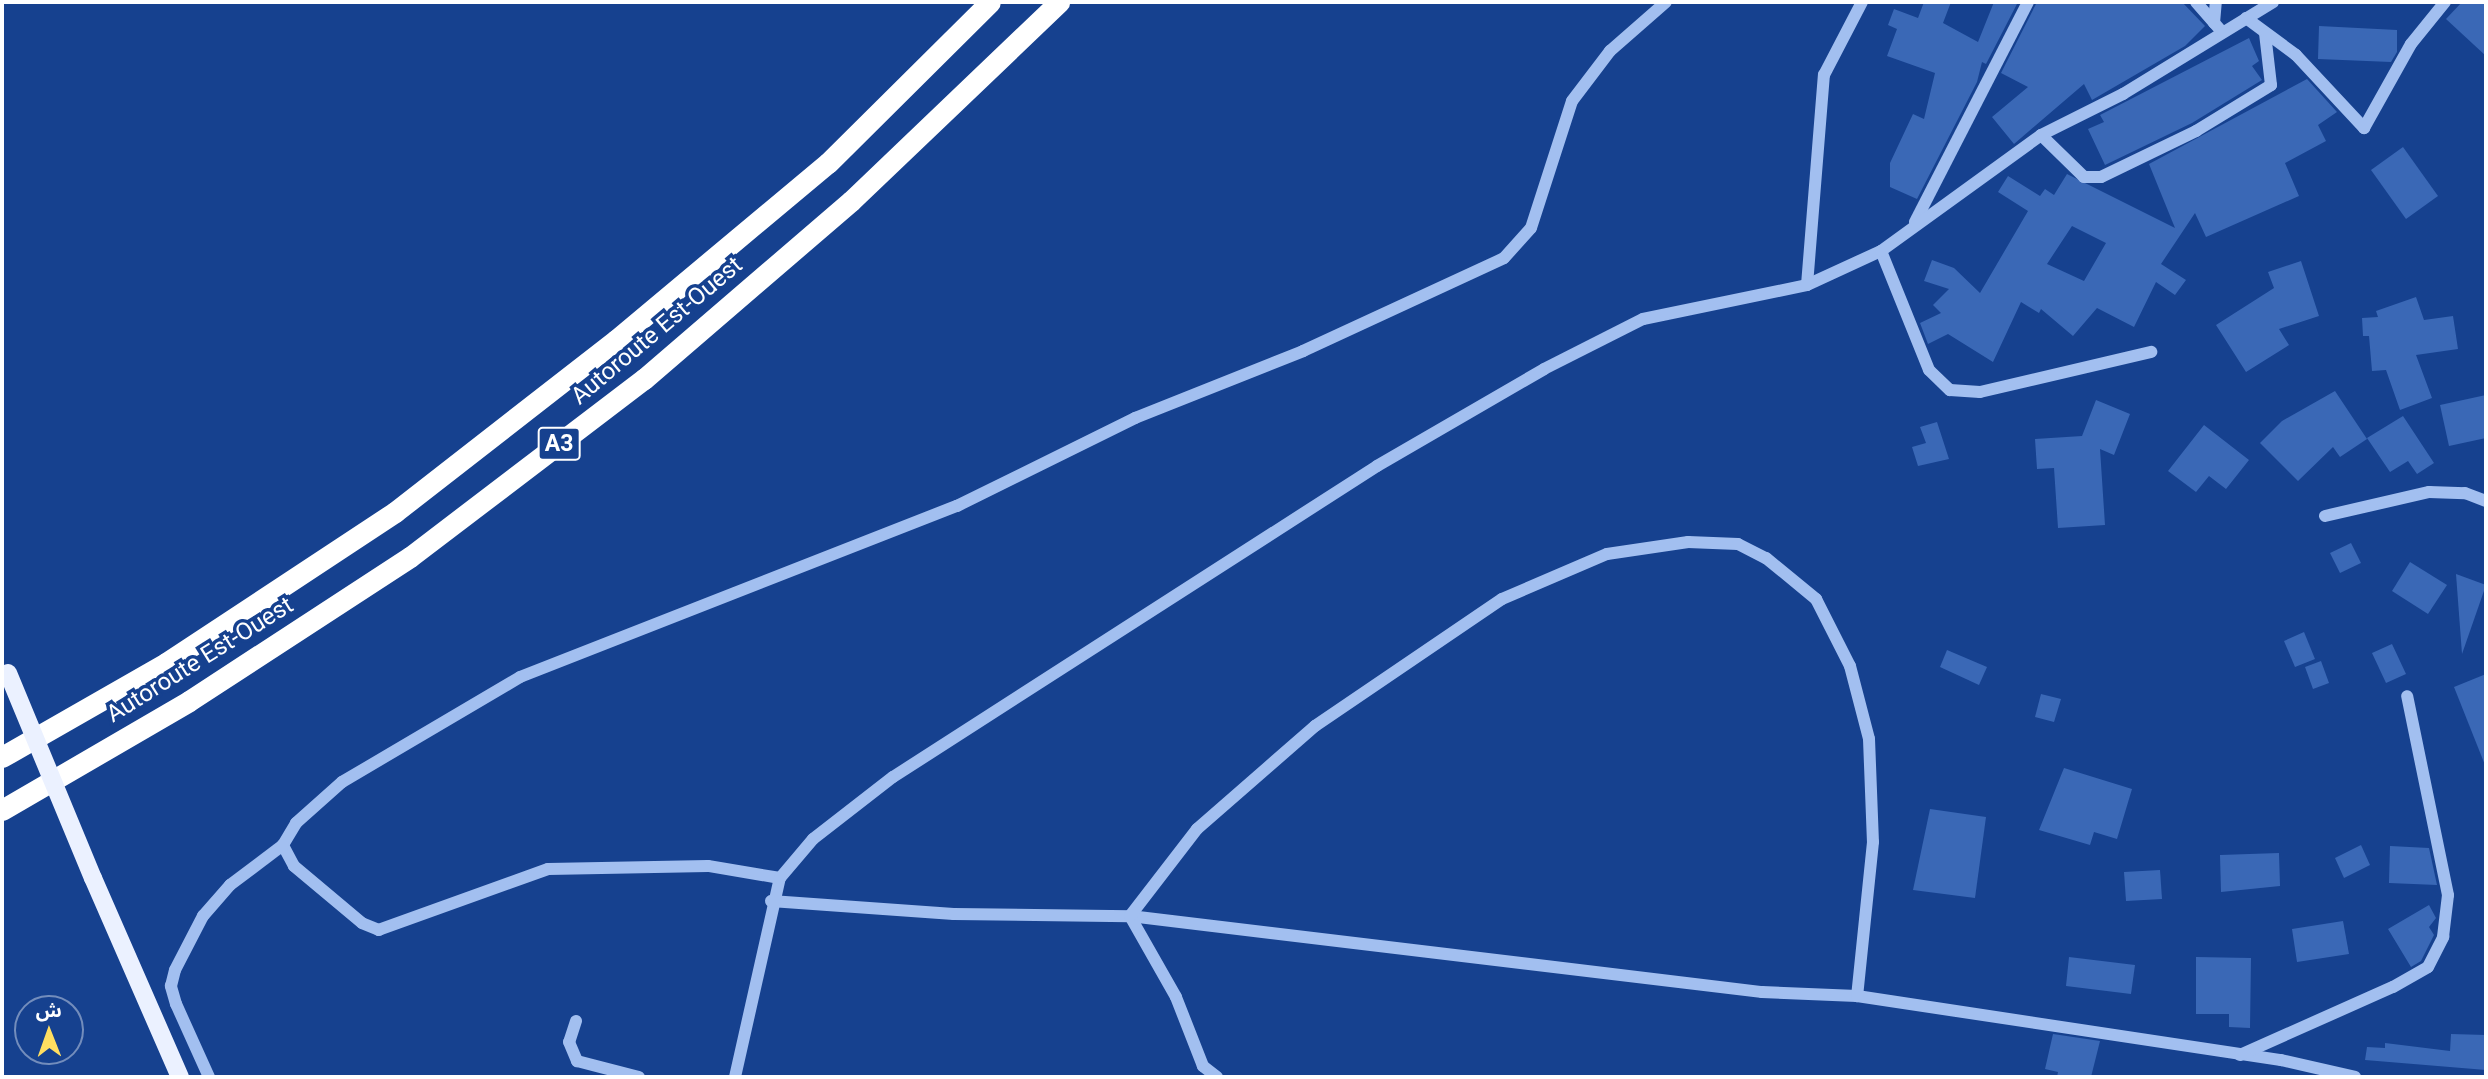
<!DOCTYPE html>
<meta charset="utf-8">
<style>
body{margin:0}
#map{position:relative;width:2488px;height:1079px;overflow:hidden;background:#16418f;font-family:Roboto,"Noto Sans Arabic",sans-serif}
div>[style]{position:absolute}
.building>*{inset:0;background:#3a68b6}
.minor>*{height:12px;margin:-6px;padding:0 6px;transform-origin:6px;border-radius:6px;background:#a2bff0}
.major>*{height:18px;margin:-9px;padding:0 9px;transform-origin:9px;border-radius:9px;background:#ebf1ff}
.highway>*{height:21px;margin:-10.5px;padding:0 10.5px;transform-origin:10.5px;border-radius:10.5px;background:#fff}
.major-bridge>*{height:18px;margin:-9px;padding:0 9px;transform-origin:9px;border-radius:9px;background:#ebf1ff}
span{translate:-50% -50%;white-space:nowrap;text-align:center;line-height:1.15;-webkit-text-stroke:7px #16418f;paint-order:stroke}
.shield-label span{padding:2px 5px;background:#16418f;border:2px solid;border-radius:5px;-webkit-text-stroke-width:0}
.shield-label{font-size:23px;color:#fff;font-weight:700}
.street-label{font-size:24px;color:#fff}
.frame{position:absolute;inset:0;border:4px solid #fff;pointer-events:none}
.north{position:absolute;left:14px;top:995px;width:70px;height:70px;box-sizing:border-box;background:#16418f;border:2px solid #738dbc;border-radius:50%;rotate:359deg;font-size:19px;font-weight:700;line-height:28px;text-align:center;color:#fff}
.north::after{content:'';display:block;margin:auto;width:24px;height:32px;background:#ffde61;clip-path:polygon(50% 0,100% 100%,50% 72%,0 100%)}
</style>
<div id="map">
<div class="building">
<div style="clip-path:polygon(1924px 2px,1951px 2px,1943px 23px,1978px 42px,1994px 2px,2018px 2px,1986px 64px,1982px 62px,1977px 82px,1917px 199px,1890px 187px,1890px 163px,1913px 114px,1924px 119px,1935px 73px,1887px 56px,1897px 29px,1888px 25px,1894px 9px,1918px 18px)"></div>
<div style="clip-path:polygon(2037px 2px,2182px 2px,2205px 26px,2185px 46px,2092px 100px,2084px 84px,2014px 144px,1992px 117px,2028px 87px,2001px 73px)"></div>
<div style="clip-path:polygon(2462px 2px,2486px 2px,2486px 56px,2446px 19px)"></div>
<div style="clip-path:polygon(2319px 26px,2397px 30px,2397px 52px,2391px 62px,2318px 59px)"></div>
<div style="clip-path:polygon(2249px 38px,2259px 61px,2252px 66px,2262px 80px,2192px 123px,2105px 165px,2088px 129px,2104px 122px,2100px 115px)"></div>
<div style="clip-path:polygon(evenodd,2307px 79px,2337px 112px,2318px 125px,2326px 141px,2285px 163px,2299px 196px,2206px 237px,2195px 213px,2161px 264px,2186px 280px,2175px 295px,2156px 282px,2134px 327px,2097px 308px,2073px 336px,2041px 309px,2039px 313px,2021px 302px,1993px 362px,1948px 334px,1928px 344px,1920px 323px,1941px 313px,1933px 305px,1949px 289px,1924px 281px,1932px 260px,1954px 268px,1980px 293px,2028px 211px,1998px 192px,2008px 176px,2040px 196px,2045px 189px,2054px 195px,2067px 174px,2175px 228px,2149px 164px,2307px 79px,2072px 226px,2106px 243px,2084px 281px,2047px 264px,2072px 226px)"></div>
<div style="clip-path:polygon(2403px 147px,2438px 196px,2406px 219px,2371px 170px)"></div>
<div style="clip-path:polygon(2301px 261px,2319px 316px,2279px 329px,2289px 345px,2246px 372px,2216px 325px,2274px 288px,2268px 272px)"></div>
<div style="clip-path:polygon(2416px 297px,2424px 320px,2453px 316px,2458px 349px,2416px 355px,2432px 398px,2400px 410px,2386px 370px,2372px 371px,2369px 336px,2363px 336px,2362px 318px,2378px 317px,2376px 311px)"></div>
<div style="clip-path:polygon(2335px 391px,2367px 439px,2340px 457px,2333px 447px,2298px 481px,2260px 443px,2282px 421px)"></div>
<div style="clip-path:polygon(2486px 395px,2486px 438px,2449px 446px,2440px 405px)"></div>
<div style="clip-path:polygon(2096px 400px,2130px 414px,2114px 455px,2100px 449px,2105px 525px,2058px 528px,2054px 468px,2037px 469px,2035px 439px,2082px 436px)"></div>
<div style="clip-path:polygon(2403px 416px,2434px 463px,2417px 474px,2408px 461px,2390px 472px,2367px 438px)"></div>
<div style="clip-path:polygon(1937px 422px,1949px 459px,1918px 466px,1912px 447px,1926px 443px,1920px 427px)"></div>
<div style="clip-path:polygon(2204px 425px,2249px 460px,2226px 489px,2209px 476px,2196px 492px,2168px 471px)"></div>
<div style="clip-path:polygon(2351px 543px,2361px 563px,2340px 573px,2330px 553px)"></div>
<div style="clip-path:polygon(2410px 562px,2447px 585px,2428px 614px,2392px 591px)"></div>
<div style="clip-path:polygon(2456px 574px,2486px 585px,2462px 654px)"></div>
<div style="clip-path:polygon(2304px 632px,2315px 659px,2295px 667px,2284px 641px)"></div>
<div style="clip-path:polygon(2392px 644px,2406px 674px,2386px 683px,2372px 653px)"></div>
<div style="clip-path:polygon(1947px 650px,1987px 667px,1979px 685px,1940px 667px)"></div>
<div style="clip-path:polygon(2321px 661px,2329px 683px,2313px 689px,2305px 667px)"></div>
<div style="clip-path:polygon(2486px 674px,2486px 765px,2485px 765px,2454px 687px)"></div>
<div style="clip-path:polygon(2041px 694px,2061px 699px,2054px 722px,2035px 717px)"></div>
<div style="clip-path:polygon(2064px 768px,2132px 789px,2117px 839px,2094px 832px,2090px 845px,2039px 830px)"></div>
<div style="clip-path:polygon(1930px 809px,1986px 817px,1975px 898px,1913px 890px)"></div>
<div style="clip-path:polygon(2361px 845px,2370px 865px,2344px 878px,2335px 858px)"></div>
<div style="clip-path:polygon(2390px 846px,2429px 848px,2437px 885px,2389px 883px)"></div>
<div style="clip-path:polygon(2279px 853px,2280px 886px,2221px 892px,2220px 855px)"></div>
<div style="clip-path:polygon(2160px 870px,2162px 899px,2126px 901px,2124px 872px)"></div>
<div style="clip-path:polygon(2429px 905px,2436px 918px,2429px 927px,2434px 935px,2421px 961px,2411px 967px,2388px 929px)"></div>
<div style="clip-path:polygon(2343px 921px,2349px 954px,2297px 962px,2292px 929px)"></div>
<div style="clip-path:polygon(2069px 957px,2135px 965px,2131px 994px,2066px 986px)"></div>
<div style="clip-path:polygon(2196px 957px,2251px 958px,2250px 1028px,2229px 1027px,2229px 1014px,2196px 1014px)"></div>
<div style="clip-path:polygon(2053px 1034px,2100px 1041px,2091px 1077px,2057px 1077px,2058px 1072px,2045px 1069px)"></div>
<div style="clip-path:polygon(2451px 1034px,2486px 1035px,2486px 1070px,2365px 1060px,2367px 1047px,2385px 1048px,2385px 1043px,2450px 1051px)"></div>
</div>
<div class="minor">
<div style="left:2196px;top:2px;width:38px;rotate:49deg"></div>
<div style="left:2246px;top:18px;width:62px;rotate:36.5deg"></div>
<div style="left:2296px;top:55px;width:100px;rotate:47deg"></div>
<div style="left:2364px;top:128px;width:96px;rotate:-60.8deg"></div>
<div style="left:2411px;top:44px;width:54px;rotate:-51deg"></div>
<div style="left:2214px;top:23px;width:21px;rotate:-85deg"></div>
<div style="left:2041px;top:135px;width:60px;rotate:44.3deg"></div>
<div style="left:2084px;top:177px;width:17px"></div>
<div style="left:2101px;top:177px;width:106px;rotate:-25.8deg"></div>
<div style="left:2196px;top:131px;width:88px;rotate:-31.5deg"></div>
<div style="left:2271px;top:85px;width:52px;rotate:-96.6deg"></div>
<div style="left:1915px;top:222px;width:247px;rotate:-62.8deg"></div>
<div style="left:1881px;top:251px;width:128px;rotate:68deg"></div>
<div style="left:1929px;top:370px;width:29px;rotate:44deg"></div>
<div style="left:1950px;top:390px;width:30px;rotate:4deg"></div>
<div style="left:1980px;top:392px;width:176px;rotate:-13.2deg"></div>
<div style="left:1807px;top:285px;width:211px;rotate:-85.4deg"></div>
<div style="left:1824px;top:75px;width:82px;rotate:-62.5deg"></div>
<div style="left:2325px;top:516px;width:107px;rotate:-13deg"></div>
<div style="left:2429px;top:492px;width:36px;rotate:2deg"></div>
<div style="left:2465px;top:493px;width:22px;rotate:21deg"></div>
<div style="left:780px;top:878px;width:73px;rotate:-170.5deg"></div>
<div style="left:708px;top:866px;width:160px;rotate:178.9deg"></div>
<div style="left:548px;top:869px;width:180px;rotate:160.2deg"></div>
<div style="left:379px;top:930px;width:18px;rotate:-158deg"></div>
<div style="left:362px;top:923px;width:89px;rotate:-140deg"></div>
<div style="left:294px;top:866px;width:24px;rotate:-118deg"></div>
<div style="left:283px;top:845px;width:26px;rotate:-59deg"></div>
<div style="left:296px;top:823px;width:62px;rotate:-41.7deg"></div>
<div style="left:342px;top:782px;width:207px;rotate:-30.5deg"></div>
<div style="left:520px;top:677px;width:469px;rotate:-21.4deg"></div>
<div style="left:957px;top:506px;width:199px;rotate:-26.3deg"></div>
<div style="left:1135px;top:418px;width:181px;rotate:-21.7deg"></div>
<div style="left:1303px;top:351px;width:221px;rotate:-24.8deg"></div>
<div style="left:1504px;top:258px;width:40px;rotate:-48deg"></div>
<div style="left:1531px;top:228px;width:133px;rotate:-72.1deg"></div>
<div style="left:1572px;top:101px;width:63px;rotate:-52.8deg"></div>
<div style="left:1610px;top:51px;width:74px;rotate:-41.2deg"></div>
<div style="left:771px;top:901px;width:183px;rotate:4.1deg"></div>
<div style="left:954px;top:914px;width:176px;rotate:0.7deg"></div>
<div style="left:1130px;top:916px;width:637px;rotate:6.86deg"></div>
<div style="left:1762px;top:992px;width:95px;rotate:2.4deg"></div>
<div style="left:1857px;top:996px;width:429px;rotate:8.6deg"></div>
<div style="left:2281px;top:1060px;width:76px;rotate:12.9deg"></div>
<div style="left:576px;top:1021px;width:22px;rotate:108deg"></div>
<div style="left:569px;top:1042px;width:21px;rotate:67deg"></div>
<div style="left:577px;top:1061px;width:64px;rotate:14.5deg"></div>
<div style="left:2240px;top:1055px;width:167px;rotate:-24deg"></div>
<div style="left:2393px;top:987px;width:40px;rotate:-29.7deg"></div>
<div style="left:2428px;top:967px;width:34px;rotate:-63deg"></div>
<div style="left:2443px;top:937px;width:42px;rotate:-83.2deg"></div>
<div style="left:2448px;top:895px;width:203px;rotate:-101.6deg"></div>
<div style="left:209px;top:1077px;width:80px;rotate:-114.3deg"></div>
<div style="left:176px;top:1004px;width:19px;rotate:-106deg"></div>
<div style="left:171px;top:986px;width:16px;rotate:-76deg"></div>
<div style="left:175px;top:970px;width:61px;rotate:-62.6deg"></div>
<div style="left:203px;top:916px;width:41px;rotate:-48.9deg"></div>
<div style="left:230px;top:885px;width:66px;rotate:-37deg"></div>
<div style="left:735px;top:1077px;width:204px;rotate:-77.3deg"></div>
<div style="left:780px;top:878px;width:51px;rotate:-49.8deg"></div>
<div style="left:813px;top:839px;width:101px;rotate:-37.8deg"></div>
<div style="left:893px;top:777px;width:575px;rotate:-32.72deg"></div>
<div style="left:1377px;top:466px;width:193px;rotate:-30.1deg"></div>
<div style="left:1544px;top:369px;width:111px;rotate:-26.8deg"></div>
<div style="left:1643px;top:319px;width:167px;rotate:-11.7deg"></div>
<div style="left:1807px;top:285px;width:81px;rotate:-24.7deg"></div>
<div style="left:1881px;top:251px;width:198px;rotate:-35.9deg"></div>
<div style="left:2041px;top:135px;width:92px;rotate:-26.6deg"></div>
<div style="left:2123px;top:94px;width:176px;rotate:-31.5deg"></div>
<div style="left:1217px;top:1077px;width:18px;rotate:-142deg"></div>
<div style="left:1203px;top:1066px;width:74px;rotate:-111.4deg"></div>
<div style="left:1176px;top:997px;width:93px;rotate:-119.6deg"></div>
<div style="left:1130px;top:916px;width:110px;rotate:-52.4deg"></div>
<div style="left:1197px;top:829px;width:157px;rotate:-41.1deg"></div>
<div style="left:1315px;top:726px;width:226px;rotate:-34.2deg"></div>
<div style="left:1502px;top:599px;width:114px;rotate:-23.2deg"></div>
<div style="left:1607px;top:554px;width:82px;rotate:-8.4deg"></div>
<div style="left:1688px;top:542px;width:50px;rotate:2.3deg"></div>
<div style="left:1738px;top:544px;width:31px;rotate:27deg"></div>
<div style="left:1766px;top:558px;width:65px;rotate:39.4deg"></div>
<div style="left:1816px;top:599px;width:75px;rotate:63.1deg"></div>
<div style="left:1850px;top:666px;width:75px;rotate:75.4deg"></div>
<div style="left:1869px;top:739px;width:103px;rotate:87.8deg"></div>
<div style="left:1873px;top:842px;width:155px;rotate:95.9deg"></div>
</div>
<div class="major">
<div style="left:93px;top:878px;width:217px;rotate:66.4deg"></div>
</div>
<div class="highway">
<div style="left:2px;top:757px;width:189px;rotate:-29.8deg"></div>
<div style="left:166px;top:663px;width:274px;rotate:-33.4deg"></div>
<div style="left:395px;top:512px;width:280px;rotate:-37.9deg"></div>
<div style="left:616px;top:340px;width:276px;rotate:-39.9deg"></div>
<div style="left:828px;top:163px;width:228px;rotate:-44.8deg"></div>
<div style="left:2px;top:810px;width:216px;rotate:-30.2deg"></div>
<div style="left:189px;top:701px;width:264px;rotate:-33.1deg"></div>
<div style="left:410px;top:557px;width:294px;rotate:-37.3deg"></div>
<div style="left:644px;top:379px;width:273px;rotate:-40.7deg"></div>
<div style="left:851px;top:201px;width:288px;rotate:-43.7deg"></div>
</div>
<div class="major-bridge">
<div style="left:8px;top:673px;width:222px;rotate:67.5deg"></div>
</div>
<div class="shield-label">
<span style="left:559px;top:444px">A3</span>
</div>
<div class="street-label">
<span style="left:657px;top:331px;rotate:-40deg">Autoroute Est-Ouest</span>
<span style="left:200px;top:660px;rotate:-32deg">Autoroute Est-Ouest</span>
</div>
<div class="frame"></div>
<div class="north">ش</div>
</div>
